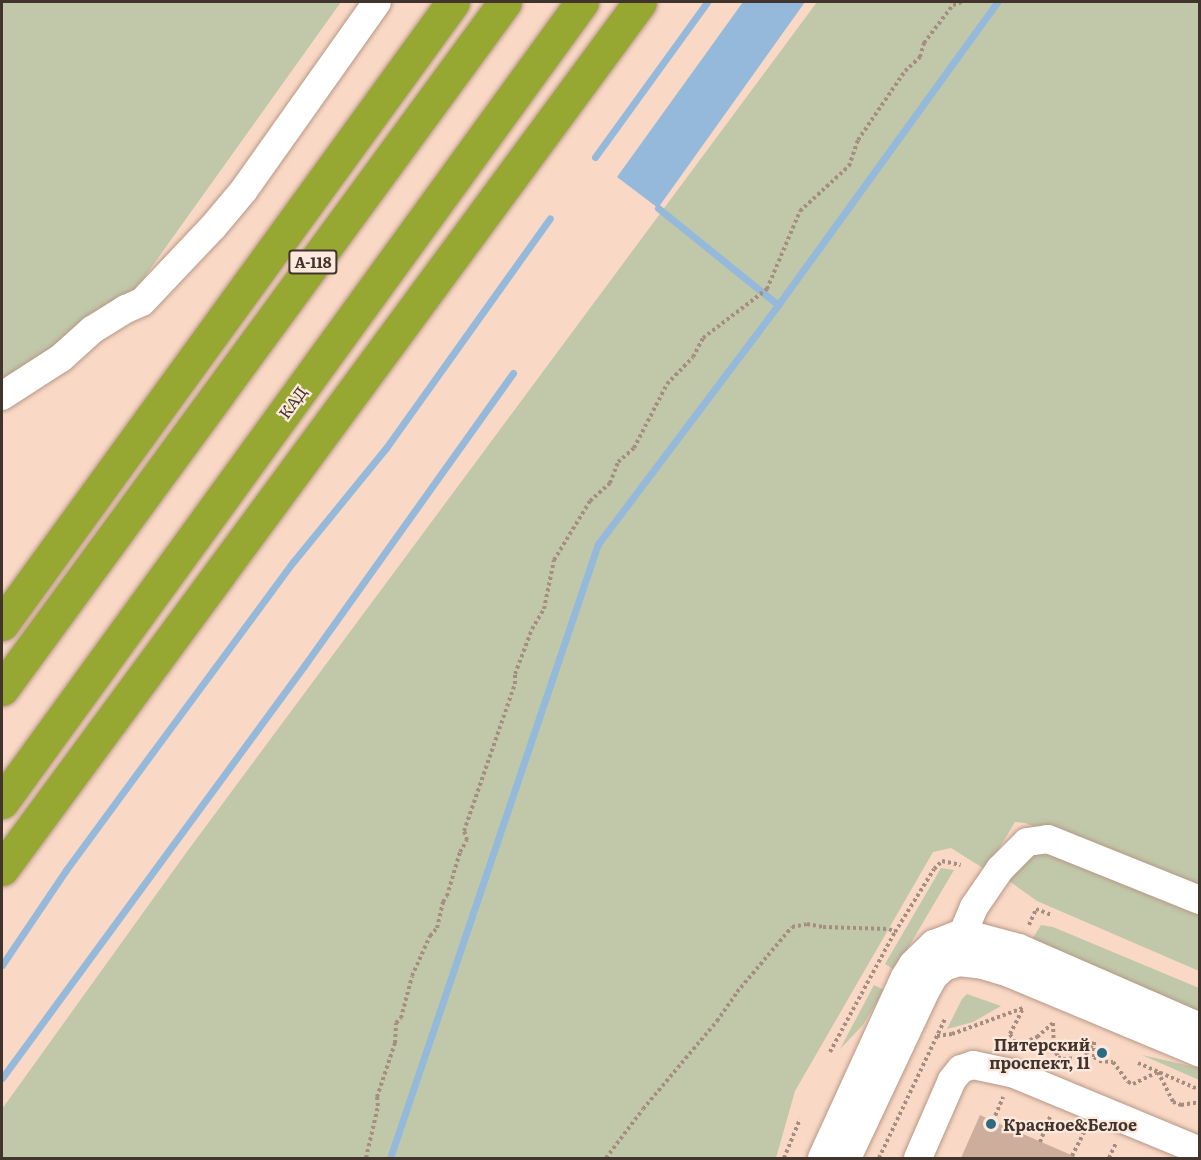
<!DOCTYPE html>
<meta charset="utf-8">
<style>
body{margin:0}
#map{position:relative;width:1201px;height:1160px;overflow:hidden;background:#f9d8c5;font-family:Literata,serif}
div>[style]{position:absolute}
.green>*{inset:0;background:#c0c8a9}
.water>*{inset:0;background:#95b9da}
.shadow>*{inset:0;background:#0003}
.stream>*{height:7px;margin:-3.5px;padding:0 3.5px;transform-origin:3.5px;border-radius:3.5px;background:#95b9da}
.building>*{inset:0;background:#cdad9b}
.path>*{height:4px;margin-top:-2px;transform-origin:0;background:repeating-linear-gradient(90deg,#a58d80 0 3px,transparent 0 6px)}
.roads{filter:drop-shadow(0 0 2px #b69786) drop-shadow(0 0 2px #b69786)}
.minor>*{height:28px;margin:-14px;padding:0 14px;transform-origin:14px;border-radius:14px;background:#fff}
.highway>*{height:33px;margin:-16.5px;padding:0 16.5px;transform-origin:16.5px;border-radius:16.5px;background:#96a832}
.dots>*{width:16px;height:16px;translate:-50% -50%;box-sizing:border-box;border:3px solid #fde8dd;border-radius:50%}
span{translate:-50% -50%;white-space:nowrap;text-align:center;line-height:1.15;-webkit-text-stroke:4.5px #fde8dd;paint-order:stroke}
.shield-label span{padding:2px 4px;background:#fde8dd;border:2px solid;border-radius:4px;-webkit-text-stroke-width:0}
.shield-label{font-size:15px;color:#41342d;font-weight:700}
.street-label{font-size:16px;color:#41342d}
.poi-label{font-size:16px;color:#41342d;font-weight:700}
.right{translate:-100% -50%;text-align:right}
.left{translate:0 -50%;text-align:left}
.frame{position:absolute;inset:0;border:3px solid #41342d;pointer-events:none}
</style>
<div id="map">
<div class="green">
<div style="clip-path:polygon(2px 2px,341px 2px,128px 300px,2px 385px)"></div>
<div style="clip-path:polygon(817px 2px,1199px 2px,1199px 894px,1025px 823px,1015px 822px,986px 870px,951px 848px,933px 852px,795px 1091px,776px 1158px,2px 1158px,2px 1109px,186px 853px)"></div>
<div style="clip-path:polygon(1046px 849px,1199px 911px,1199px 971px,1037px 901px,1005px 878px,1023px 861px)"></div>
<div style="clip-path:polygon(941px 868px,954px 870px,895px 970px,885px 964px)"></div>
<div style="clip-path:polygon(1041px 925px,1053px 927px,1199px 988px,1199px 1013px,1031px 941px)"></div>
<div style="clip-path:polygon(874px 985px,884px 990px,863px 1025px,840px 1049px)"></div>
<div style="clip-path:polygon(967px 994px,1001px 1006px,973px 1022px,947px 1029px,962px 999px)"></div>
<div style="clip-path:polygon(1142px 1055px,1199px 1068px,1199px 1080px)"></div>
</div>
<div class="water">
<div style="clip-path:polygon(743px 2px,805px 2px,658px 208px,617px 177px)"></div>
</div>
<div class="shadow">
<div style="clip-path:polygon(980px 1117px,1074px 1158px,962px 1158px)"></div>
</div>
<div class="stream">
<div style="left:595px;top:157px;width:191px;rotate:-54.1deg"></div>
<div style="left:658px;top:208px;width:154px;rotate:38.9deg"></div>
<div style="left:2px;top:965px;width:115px;rotate:-56deg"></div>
<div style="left:66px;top:870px;width:145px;rotate:-53.7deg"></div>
<div style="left:152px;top:753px;width:237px;rotate:-53.6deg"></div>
<div style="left:293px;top:562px;width:147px;rotate:-50.8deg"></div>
<div style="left:386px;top:448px;width:282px;rotate:-54.5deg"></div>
<div style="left:2px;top:1078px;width:511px;rotate:-53.76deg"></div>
<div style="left:304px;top:666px;width:360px;rotate:-54.5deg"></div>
<div style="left:390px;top:1158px;width:648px;rotate:-71.29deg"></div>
<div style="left:598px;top:544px;width:299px;rotate:-53deg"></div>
<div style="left:778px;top:305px;width:374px;rotate:-54.1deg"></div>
</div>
<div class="building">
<div style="clip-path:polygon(980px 1115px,993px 1121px,1078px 1158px,961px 1158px)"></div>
</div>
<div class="path">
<div style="left:1029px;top:925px;width:17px;rotate:-66deg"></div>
<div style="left:1036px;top:909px;width:17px;rotate:21deg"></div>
<div style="left:937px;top:1036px;width:15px;rotate:-8deg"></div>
<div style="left:952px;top:1034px;width:76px;rotate:-20.1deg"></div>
<div style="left:1019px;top:1045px;width:20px;rotate:-24deg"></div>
<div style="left:1037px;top:1037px;width:21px;rotate:-41deg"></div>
<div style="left:1053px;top:1023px;width:24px;rotate:88deg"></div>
<div style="left:1054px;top:1047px;width:11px;rotate:68deg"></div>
<div style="left:1058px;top:1057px;width:5px;rotate:22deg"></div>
<div style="left:1063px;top:1059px;width:17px;rotate:-3deg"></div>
<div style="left:1080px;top:1058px;width:9px;rotate:-36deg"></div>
<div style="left:1087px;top:1053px;width:13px;rotate:-58deg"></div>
<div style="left:1094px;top:1042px;width:15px;rotate:90deg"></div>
<div style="left:1094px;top:1057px;width:6px;rotate:39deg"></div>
<div style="left:1099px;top:1061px;width:14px;rotate:4deg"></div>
<div style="left:1113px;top:1062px;width:25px;rotate:53deg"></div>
<div style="left:1128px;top:1082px;width:5px;rotate:22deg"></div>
<div style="left:1133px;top:1084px;width:28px;rotate:-26deg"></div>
<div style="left:1158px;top:1072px;width:34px;rotate:63deg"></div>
<div style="left:1173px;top:1102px;width:9px;rotate:21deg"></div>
<div style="left:1181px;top:1105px;width:19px;rotate:-9deg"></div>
<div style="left:1018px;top:1047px;width:15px;rotate:-122deg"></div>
<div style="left:1010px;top:1034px;width:28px;rotate:-63deg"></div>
<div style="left:830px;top:1052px;width:136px;rotate:-61.6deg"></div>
<div style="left:895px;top:932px;width:74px;rotate:-58.2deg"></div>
<div style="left:934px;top:869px;width:11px;rotate:-45deg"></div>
<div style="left:942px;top:861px;width:19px;rotate:12deg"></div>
<div style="left:1138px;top:1063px;width:68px;rotate:23.5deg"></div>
<div style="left:993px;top:1121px;width:26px;rotate:-67deg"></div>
<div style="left:1040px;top:1142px;width:29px;rotate:-68deg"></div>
<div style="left:1072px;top:1156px;width:29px;rotate:-63deg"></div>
<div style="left:366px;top:1158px;width:53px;rotate:-77deg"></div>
<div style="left:378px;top:1106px;width:9px;rotate:-96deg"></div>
<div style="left:377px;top:1097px;width:57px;rotate:-71.6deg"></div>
<div style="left:395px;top:1043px;width:20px;rotate:-87deg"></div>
<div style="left:396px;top:1023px;width:7px;rotate:-45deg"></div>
<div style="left:401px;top:1018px;width:43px;rotate:-75.3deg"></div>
<div style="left:412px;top:976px;width:44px;rotate:-65.8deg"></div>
<div style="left:430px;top:936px;width:11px;rotate:-49deg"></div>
<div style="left:437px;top:928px;width:27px;rotate:-77deg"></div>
<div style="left:443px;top:902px;width:7px;rotate:-56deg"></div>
<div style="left:447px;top:896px;width:46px;rotate:-73.5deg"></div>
<div style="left:460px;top:852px;width:14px;rotate:-60deg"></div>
<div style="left:467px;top:840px;width:9px;rotate:-108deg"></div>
<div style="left:464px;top:831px;width:156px;rotate:-70.9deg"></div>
<div style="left:515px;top:684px;width:10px;rotate:-90deg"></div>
<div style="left:515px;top:674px;width:48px;rotate:-69.3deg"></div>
<div style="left:532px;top:629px;width:23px;rotate:-59deg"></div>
<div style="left:544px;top:609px;width:50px;rotate:-78.5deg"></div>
<div style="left:554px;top:560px;width:69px;rotate:-58.6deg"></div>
<div style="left:590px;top:501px;width:27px;rotate:-42deg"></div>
<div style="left:610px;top:483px;width:22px;rotate:-69deg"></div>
<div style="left:618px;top:462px;width:21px;rotate:-41deg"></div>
<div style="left:634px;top:448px;width:72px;rotate:-62.7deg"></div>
<div style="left:667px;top:384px;width:37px;rotate:-46deg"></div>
<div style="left:693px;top:357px;width:21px;rotate:-62deg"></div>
<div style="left:703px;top:338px;width:81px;rotate:-37.4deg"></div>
<div style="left:767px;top:289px;width:85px;rotate:-67.1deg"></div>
<div style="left:800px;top:211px;width:67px;rotate:-42.6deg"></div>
<div style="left:849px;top:166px;width:28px;rotate:-71deg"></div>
<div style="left:858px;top:140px;width:83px;rotate:-55.7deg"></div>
<div style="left:905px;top:71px;width:21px;rotate:-43deg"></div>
<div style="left:920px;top:57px;width:15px;rotate:-74deg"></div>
<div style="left:924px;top:43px;width:48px;rotate:-52.7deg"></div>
<div style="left:953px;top:5px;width:9px;rotate:-18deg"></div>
<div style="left:606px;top:1158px;width:61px;rotate:-52.9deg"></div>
<div style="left:643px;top:1109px;width:115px;rotate:-49.9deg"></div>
<div style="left:717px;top:1021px;width:35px;rotate:-55deg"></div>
<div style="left:737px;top:992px;width:85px;rotate:-49.8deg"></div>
<div style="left:792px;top:927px;width:15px;rotate:-11deg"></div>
<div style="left:807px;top:924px;width:16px;rotate:11deg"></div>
<div style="left:823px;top:927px;width:66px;rotate:1.7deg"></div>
<div style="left:889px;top:929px;width:7px;rotate:27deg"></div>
<div style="left:784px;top:1158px;width:42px;rotate:-67.7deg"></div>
<div style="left:879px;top:1158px;width:154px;rotate:-64.6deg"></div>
<div style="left:1109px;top:1158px;width:17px;rotate:-65deg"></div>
</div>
<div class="roads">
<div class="minor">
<div style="left:2px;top:396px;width:70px;rotate:-32.8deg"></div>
<div style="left:61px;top:358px;width:42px;rotate:-42.1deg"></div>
<div style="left:92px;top:330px;width:40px;rotate:-32deg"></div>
<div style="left:126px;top:309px;width:17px;rotate:-24deg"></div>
<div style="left:142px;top:302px;width:103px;rotate:-46.6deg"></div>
<div style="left:213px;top:227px;width:48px;rotate:-50deg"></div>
<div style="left:244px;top:190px;width:230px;rotate:-54.7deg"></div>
<div style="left:960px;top:951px;width:18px;rotate:-81deg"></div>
<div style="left:963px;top:933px;width:28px;rotate:-67deg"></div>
<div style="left:974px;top:907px;width:46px;rotate:-55.6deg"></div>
<div style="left:1000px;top:869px;width:38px;rotate:-45deg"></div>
<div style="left:1027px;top:842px;width:21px;rotate:-8deg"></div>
<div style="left:1048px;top:839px;width:164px;rotate:21.9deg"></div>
<div style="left:822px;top:1158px;width:199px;rotate:-65.4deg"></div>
<div style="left:905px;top:977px;width:15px;rotate:-58deg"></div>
<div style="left:913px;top:964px;width:29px;rotate:-44deg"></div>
<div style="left:934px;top:944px;width:31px;rotate:-21deg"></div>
<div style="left:963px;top:933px;width:58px;rotate:15deg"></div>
<div style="left:1019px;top:948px;width:197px;rotate:23.6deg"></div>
<div style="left:847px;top:1158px;width:186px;rotate:-64.8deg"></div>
<div style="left:926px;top:990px;width:16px;rotate:-60deg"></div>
<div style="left:934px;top:976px;width:13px;rotate:-42deg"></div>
<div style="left:944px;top:967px;width:16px;rotate:-18deg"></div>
<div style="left:959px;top:962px;width:24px;rotate:7deg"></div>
<div style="left:983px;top:965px;width:27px;rotate:17deg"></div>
<div style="left:1009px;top:973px;width:207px;rotate:22.7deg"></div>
<div style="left:918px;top:1158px;width:85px;rotate:-66.4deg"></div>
<div style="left:952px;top:1080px;width:14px;rotate:-51deg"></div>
<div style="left:961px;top:1069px;width:13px;rotate:-18deg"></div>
<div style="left:973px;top:1065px;width:40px;rotate:12deg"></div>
<div style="left:1012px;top:1073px;width:204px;rotate:22.5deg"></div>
</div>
<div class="highway">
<div style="left:2px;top:624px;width:768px;rotate:-54.05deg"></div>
<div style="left:2px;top:689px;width:851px;rotate:-53.79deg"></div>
<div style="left:2px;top:802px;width:988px;rotate:-54.06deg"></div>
<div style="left:2px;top:869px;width:1076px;rotate:-53.65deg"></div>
</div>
</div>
<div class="dots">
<div style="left:1102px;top:1053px;background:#2d6b81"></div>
<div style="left:991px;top:1124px;background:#2d6b81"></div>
</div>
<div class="shield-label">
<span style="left:313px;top:262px">А-118</span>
</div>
<div class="street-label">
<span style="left:292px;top:402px;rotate:-54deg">КАД</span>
</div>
<div class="poi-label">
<span class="right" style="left:1090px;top:1053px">Питерский<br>проспект, 11</span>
<span class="left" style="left:1003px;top:1124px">Красное&amp;Белое</span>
</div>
<div class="frame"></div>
</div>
